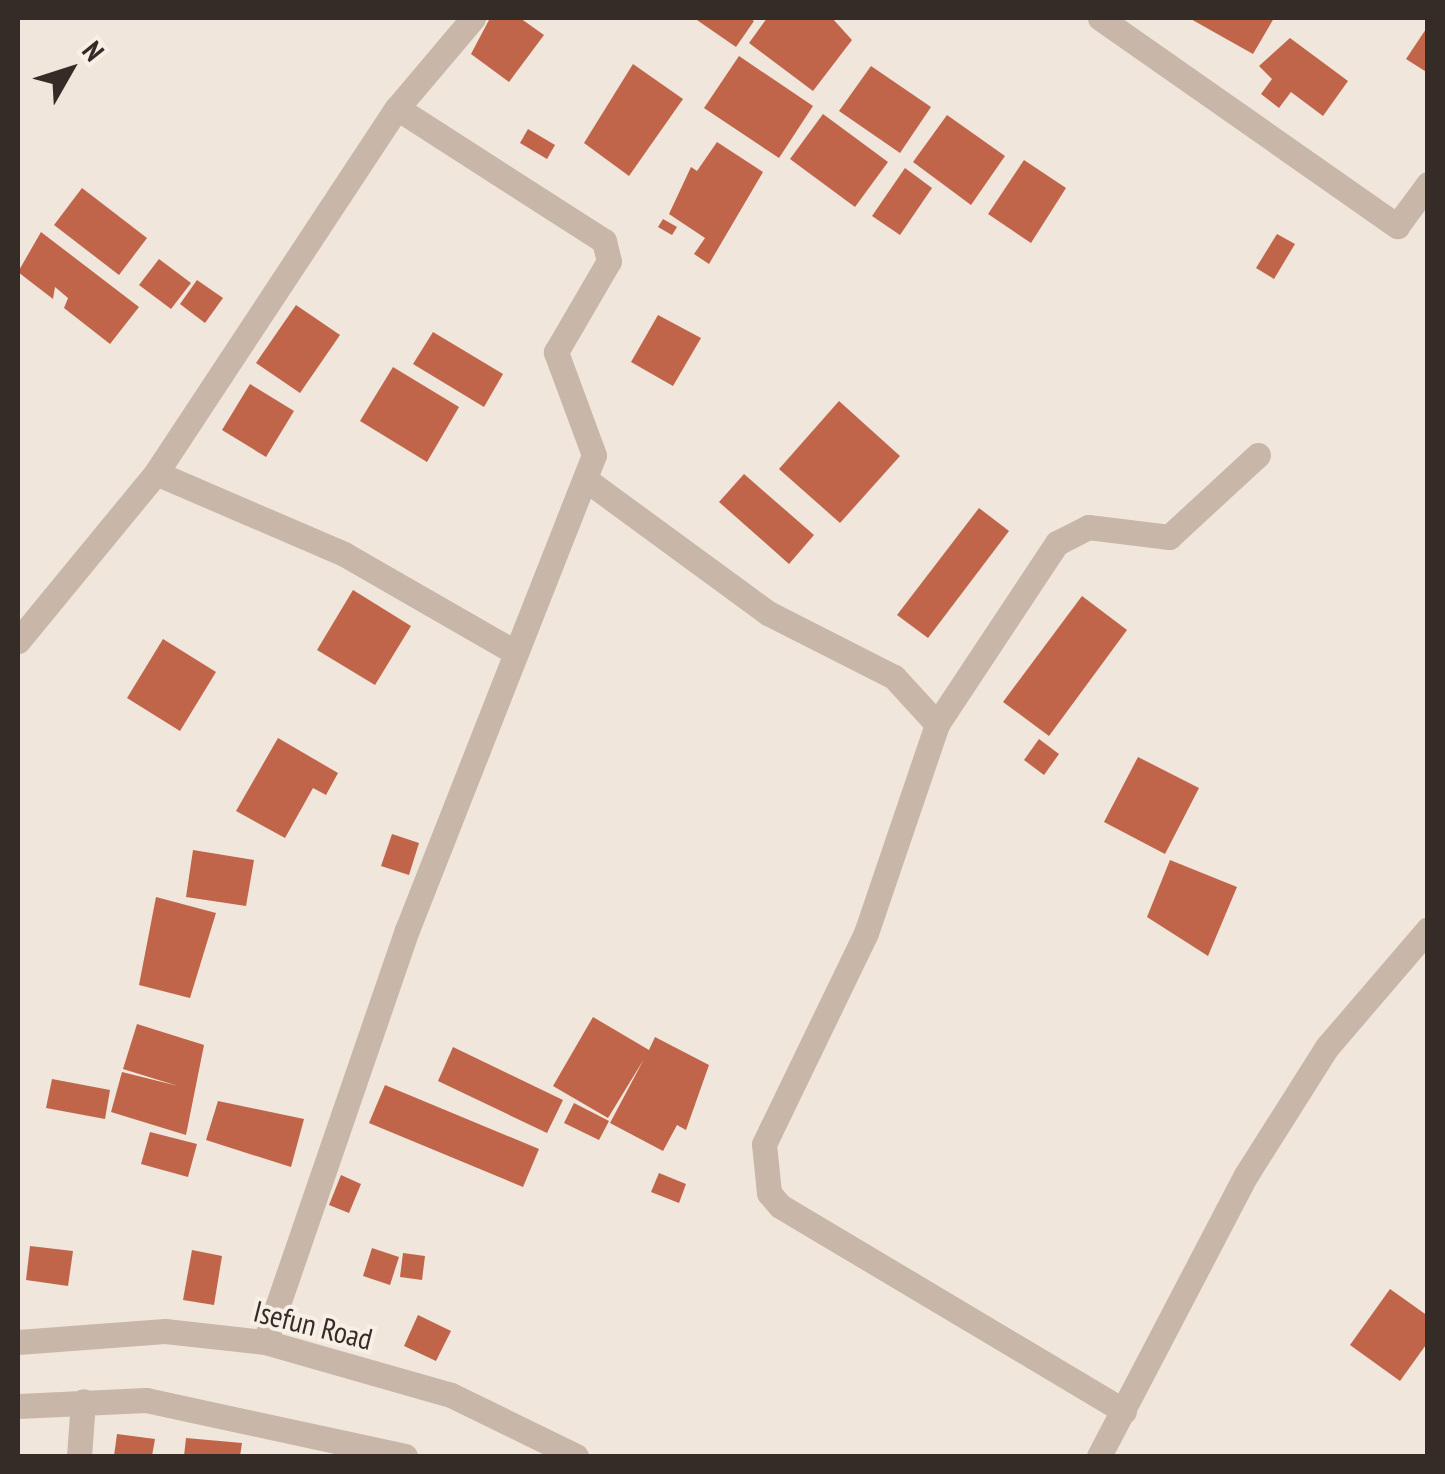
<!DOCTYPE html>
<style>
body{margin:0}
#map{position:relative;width:1445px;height:1474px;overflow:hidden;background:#f0e6db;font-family:"PT Sans Narrow",sans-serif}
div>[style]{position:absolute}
.building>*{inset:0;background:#c0654a}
.minor>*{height:25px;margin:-12.5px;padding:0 12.5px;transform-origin:12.5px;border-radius:12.5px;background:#c8b6a8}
.tertiary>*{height:25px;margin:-12.5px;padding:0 12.5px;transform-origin:12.5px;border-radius:12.5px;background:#c8b6a8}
span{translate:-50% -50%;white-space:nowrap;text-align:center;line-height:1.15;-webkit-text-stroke:8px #f8f0e7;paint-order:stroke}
.street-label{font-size:30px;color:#352c28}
.frame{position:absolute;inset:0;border:20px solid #352c28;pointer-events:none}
.north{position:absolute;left:20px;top:20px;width:100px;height:100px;-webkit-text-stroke:8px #f8f0e7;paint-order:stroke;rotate:51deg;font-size:28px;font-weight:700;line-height:40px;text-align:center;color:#352c28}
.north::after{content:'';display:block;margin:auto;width:35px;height:45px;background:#352c28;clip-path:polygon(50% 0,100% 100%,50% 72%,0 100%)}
</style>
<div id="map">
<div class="building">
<div style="clip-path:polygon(490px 18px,520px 18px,544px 35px,509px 82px,471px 54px)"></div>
<div style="clip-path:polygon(694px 18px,749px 18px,754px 21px,736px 47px)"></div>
<div style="clip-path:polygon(767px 18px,832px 18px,852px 40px,813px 91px,749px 43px)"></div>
<div style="clip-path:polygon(1189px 18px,1274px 18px,1253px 54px)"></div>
<div style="clip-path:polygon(1428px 26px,1428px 73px,1406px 59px)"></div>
<div style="clip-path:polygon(1290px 38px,1348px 81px,1323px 116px,1291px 92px,1279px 108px,1261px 94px,1272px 79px,1259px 66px)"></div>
<div style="clip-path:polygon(739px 56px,813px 106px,779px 158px,704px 108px)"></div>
<div style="clip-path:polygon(633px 64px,683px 99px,629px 176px,584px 143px)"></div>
<div style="clip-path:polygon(871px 66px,931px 107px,900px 153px,839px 111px)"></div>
<div style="clip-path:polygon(823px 114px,888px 162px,855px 207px,790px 159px)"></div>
<div style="clip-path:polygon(947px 115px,1005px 156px,971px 205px,913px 162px)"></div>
<div style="clip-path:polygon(528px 129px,555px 145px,547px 159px,520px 143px)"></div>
<div style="clip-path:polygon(717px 142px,763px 172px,709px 264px,694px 254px,705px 238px,669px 214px,691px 167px,697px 171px)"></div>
<div style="clip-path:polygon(1024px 160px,1066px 188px,1031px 243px,988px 214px)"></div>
<div style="clip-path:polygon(905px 168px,932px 188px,900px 235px,872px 216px)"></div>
<div style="clip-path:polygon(82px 188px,147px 238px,119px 275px,54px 225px)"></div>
<div style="clip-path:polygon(663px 219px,677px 227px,672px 235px,658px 227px)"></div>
<div style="clip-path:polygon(41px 232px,139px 307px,110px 344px,64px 308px,68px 298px,55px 287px,53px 299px,18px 272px)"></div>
<div style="clip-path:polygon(1277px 234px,1295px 244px,1274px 279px,1256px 268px)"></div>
<div style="clip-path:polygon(159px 259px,191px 283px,171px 309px,139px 285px)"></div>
<div style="clip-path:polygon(197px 280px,223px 298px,205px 323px,180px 304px)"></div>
<div style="clip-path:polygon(296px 305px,340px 335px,300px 393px,256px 363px)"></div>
<div style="clip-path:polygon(658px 315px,701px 338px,673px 386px,631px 362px)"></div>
<div style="clip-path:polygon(433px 332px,503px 374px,484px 407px,413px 364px)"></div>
<div style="clip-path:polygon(393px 367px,459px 407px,427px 462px,360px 421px)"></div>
<div style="clip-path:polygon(250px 384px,294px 411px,266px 457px,222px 430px)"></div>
<div style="clip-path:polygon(839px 401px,900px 456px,840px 523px,779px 469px)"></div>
<div style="clip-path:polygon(744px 474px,814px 535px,789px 564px,719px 502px)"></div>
<div style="clip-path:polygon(979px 508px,1009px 531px,928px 638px,897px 615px)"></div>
<div style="clip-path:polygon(353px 590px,411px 626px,375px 685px,317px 650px)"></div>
<div style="clip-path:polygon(1082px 596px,1127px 630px,1049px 736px,1003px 702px)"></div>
<div style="clip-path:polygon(163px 639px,216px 672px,180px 731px,127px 698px)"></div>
<div style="clip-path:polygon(278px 738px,338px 773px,326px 795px,313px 788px,285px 838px,236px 811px)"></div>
<div style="clip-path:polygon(1039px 739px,1059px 754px,1044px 775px,1024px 760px)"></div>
<div style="clip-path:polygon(1138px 757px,1199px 788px,1165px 854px,1104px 822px)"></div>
<div style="clip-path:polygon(392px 834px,419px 843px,409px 875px,381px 866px)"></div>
<div style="clip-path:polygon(193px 850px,254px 860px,246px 906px,186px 897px)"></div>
<div style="clip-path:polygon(1170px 860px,1237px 887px,1208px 956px,1147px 917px)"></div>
<div style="clip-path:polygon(156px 897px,216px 913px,190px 998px,139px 985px)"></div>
<div style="clip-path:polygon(593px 1017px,649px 1050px,655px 1037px,709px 1065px,686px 1130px,677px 1125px,663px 1151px,610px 1123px,644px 1059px,608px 1118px,553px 1086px)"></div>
<div style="clip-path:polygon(137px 1024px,204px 1045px,186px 1135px,111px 1112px,122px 1072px,178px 1086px,123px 1069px)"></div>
<div style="clip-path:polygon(453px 1047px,563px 1100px,547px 1133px,438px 1081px)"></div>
<div style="clip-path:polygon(52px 1079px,110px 1090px,105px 1119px,46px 1108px)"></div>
<div style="clip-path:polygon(385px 1085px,539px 1149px,523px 1187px,369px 1123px)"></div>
<div style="clip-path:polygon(218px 1101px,304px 1119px,291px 1167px,206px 1140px)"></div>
<div style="clip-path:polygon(574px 1103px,609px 1121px,599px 1140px,564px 1123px)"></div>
<div style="clip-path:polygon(150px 1132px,197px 1144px,188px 1177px,141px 1164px)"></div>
<div style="clip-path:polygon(659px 1173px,686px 1184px,679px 1203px,651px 1192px)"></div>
<div style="clip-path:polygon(341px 1175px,361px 1184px,349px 1213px,329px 1205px)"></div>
<div style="clip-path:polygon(30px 1246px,73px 1251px,68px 1286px,26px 1280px)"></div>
<div style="clip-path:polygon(372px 1248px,399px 1257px,390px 1285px,363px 1276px)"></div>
<div style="clip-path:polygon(192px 1250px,222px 1256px,214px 1305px,183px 1300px)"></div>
<div style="clip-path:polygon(403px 1253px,425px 1256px,422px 1280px,400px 1277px)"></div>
<div style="clip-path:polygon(1390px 1289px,1428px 1316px,1428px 1342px,1400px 1381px,1350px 1345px)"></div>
<div style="clip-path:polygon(418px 1315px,451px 1331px,436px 1361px,404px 1346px)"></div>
<div style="clip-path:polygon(117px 1434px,155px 1439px,152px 1456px,114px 1456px)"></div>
<div style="clip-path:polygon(186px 1438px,242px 1443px,240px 1456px,184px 1456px)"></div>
</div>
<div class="minor">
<div style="left:1100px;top:18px;width:363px;rotate:35deg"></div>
<div style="left:1397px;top:226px;width:52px;rotate:-53.6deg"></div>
<div style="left:156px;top:473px;width:205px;rotate:23.3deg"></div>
<div style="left:344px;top:554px;width:198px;rotate:29.9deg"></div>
<div style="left:585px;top:479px;width:227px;rotate:36.2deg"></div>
<div style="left:768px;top:613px;width:141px;rotate:26.9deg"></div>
<div style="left:894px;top:677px;width:64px;rotate:47.5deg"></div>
<div style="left:18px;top:641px;width:217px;rotate:-50.6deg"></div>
<div style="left:156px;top:473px;width:437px;rotate:-56.6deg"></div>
<div style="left:397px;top:108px;width:118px;rotate:-49.8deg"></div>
<div style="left:265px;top:1342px;width:436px;rotate:-71deg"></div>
<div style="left:407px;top:930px;width:510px;rotate:-68.51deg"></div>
<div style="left:594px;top:455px;width:110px;rotate:-110.3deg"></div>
<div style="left:556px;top:352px;width:105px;rotate:-59.8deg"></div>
<div style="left:609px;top:261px;width:21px;rotate:-104deg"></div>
<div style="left:604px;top:241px;width:246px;rotate:-147.3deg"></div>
<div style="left:1124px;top:1411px;width:400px;rotate:-149.2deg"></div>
<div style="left:780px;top:1206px;width:17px;rotate:-130deg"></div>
<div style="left:769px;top:1193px;width:49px;rotate:-95.8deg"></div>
<div style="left:764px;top:1144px;width:234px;rotate:-64.2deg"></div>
<div style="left:866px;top:933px;width:221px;rotate:-71.2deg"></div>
<div style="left:937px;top:724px;width:217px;rotate:-56.5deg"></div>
<div style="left:1057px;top:543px;width:35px;rotate:-27deg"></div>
<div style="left:1088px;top:527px;width:82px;rotate:7deg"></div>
<div style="left:1169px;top:537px;width:121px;rotate:-42.7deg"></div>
<div style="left:79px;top:1456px;width:55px;rotate:-85.8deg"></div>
<div style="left:1099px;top:1456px;width:317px;rotate:-62.4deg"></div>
<div style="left:1246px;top:1175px;width:151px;rotate:-57.7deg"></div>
<div style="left:1327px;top:1047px;width:155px;rotate:-49.4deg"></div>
</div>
<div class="tertiary">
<div style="left:18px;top:1342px;width:147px;rotate:-4.3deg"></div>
<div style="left:165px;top:1331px;width:101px;rotate:6.3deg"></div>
<div style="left:265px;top:1342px;width:193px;rotate:15.9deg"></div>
<div style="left:451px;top:1395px;width:139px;rotate:26deg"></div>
<div style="left:18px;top:1406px;width:128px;rotate:-2.7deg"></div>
<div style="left:146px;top:1400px;width:265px;rotate:12.2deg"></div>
</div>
<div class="street-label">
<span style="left:313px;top:1325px;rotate:14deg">Isefun Road</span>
</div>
<div class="frame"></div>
<div class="north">N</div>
</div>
